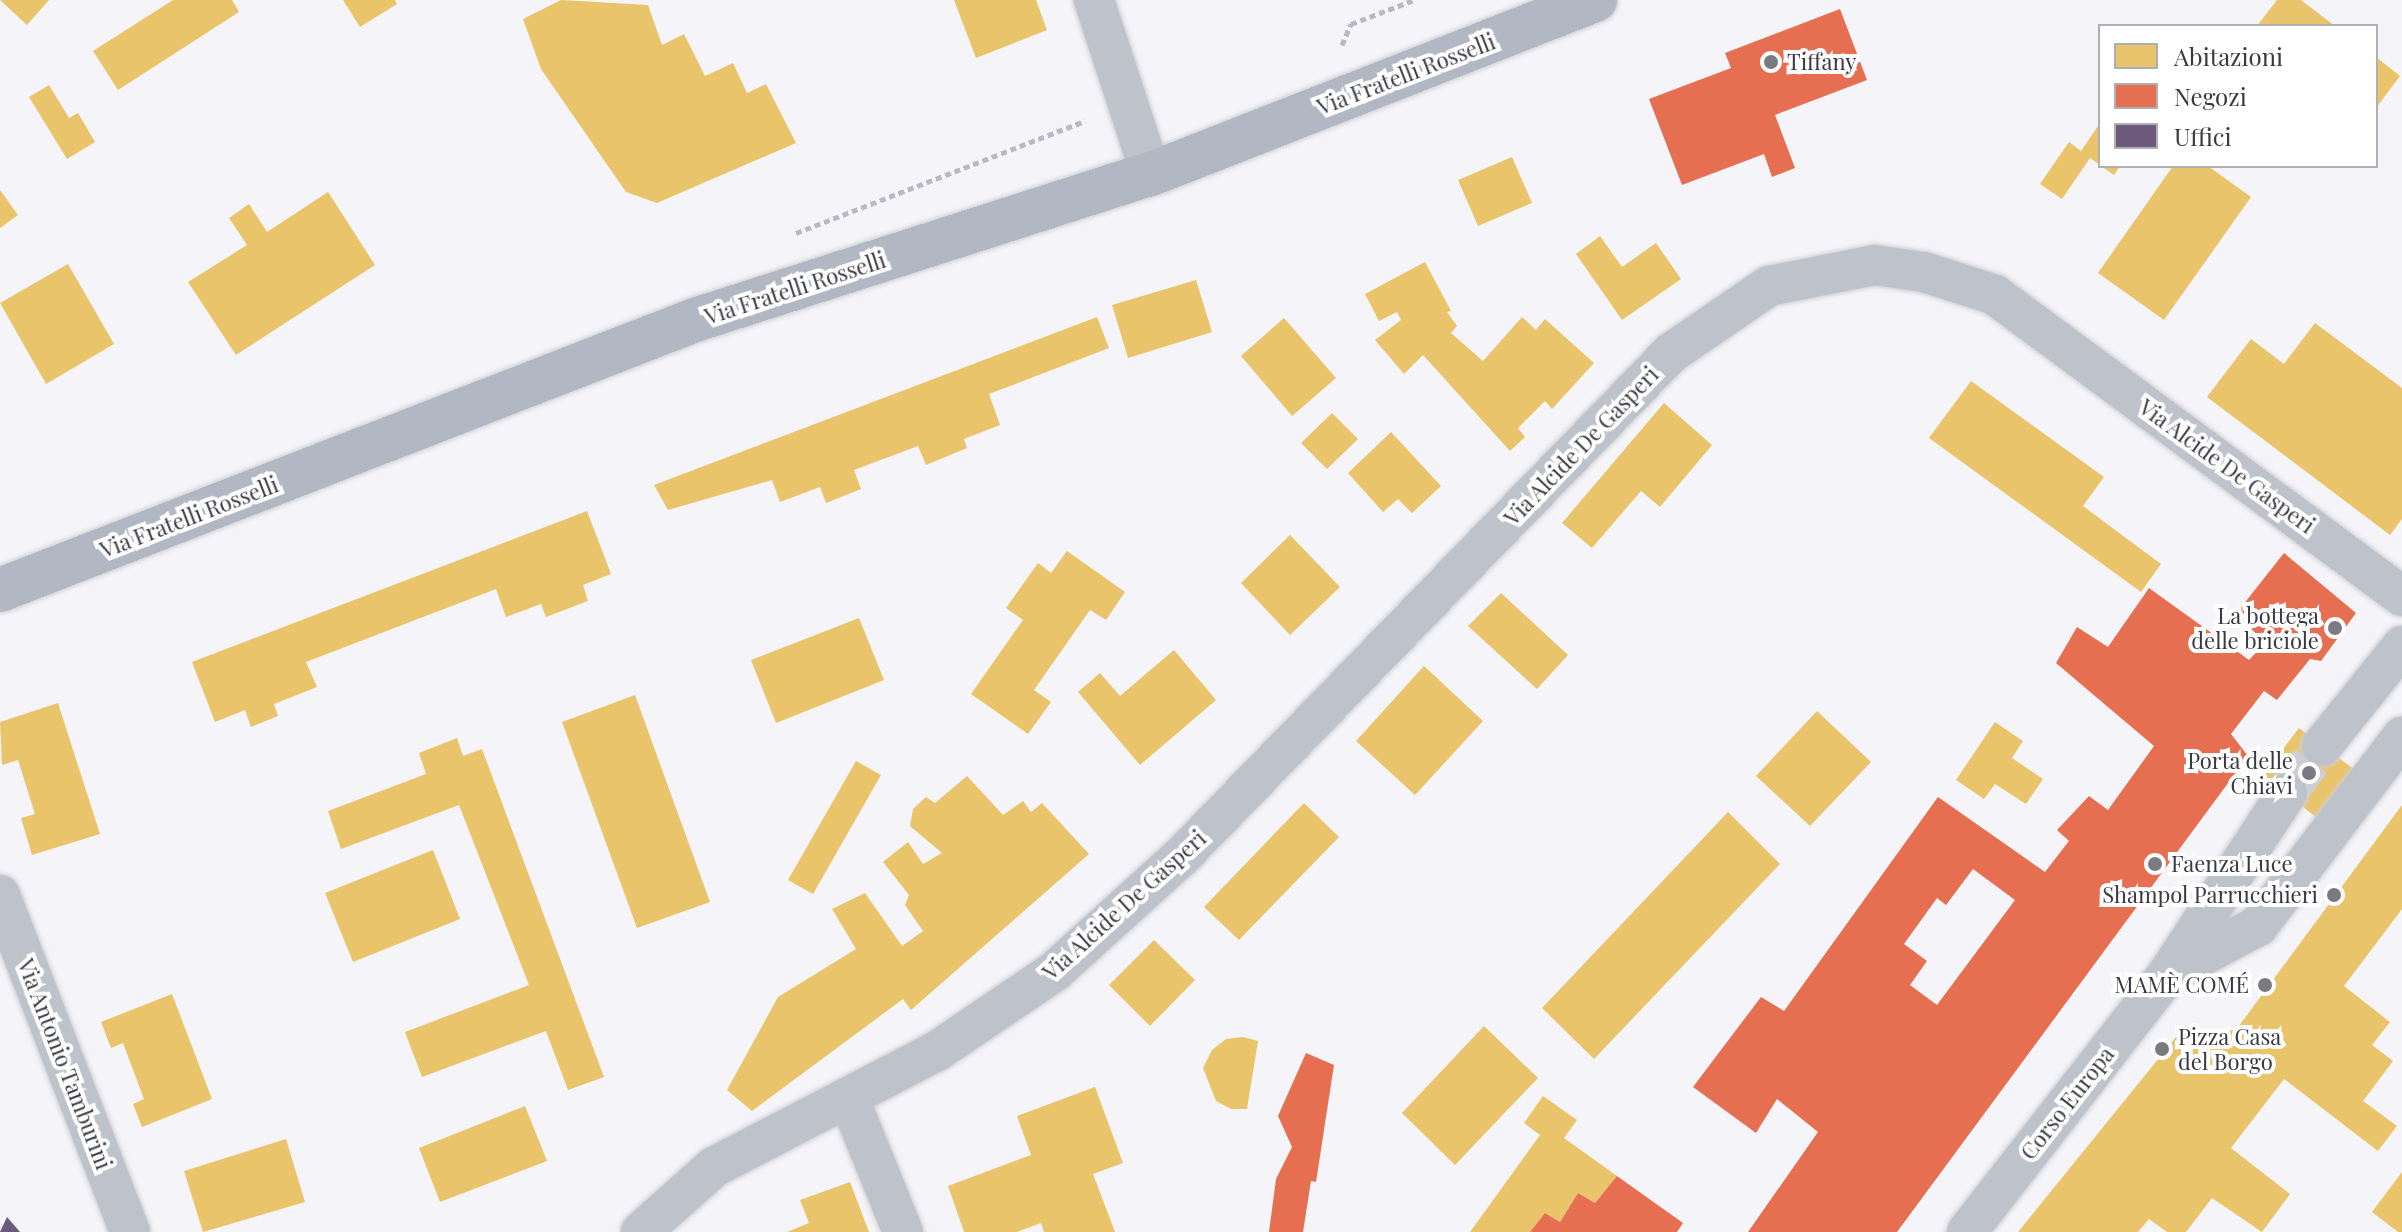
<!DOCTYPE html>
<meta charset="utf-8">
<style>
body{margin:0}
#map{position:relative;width:2402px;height:1232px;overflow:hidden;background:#f4f4f9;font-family:"Playfair Display",serif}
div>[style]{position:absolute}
.homes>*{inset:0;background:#e9c46a}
.shops>*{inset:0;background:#e76f51}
.offices>*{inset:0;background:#6d597a}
.street-tunnel>*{height:40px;margin-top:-20px;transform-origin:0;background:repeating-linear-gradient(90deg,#cecfd4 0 40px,transparent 0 60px)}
.path>*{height:5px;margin-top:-2.5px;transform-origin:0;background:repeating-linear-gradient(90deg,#b7bac1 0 6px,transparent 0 10px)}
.roads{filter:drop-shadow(0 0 2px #cfcfd3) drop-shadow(0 0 2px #cfcfd3)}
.street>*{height:40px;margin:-20px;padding:0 20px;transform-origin:20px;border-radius:20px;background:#bdc2cb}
.secondary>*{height:44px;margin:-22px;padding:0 22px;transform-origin:22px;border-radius:22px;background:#b2b8c3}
.dots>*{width:22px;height:22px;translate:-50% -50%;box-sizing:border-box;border:4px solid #fff;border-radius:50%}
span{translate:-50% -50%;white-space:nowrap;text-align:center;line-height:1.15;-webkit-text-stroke:8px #fff;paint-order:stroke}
.poi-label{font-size:22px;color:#383941}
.left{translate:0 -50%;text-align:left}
.right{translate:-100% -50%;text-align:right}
.street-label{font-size:22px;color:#383941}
.legend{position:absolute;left:2098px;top:24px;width:280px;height:144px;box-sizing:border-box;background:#fff;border:2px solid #afb0b3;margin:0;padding:10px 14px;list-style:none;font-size:24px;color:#383941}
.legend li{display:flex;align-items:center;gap:16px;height:40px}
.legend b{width:40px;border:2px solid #afb0b3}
</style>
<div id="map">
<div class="homes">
<div style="clip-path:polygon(0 0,49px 0,27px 25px)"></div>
<div style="clip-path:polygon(173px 0,232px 0,239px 12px,118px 90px,93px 51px)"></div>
<div style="clip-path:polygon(343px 0,395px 0,397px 4px,360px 27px)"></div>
<div style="clip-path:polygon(561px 0,648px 5px,662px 45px,684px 34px,705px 76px,733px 63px,747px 93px,766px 84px,796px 143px,657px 203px,626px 192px,541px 69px,523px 19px)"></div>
<div style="clip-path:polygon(954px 0,1036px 0,1047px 30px,976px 58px)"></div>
<div style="clip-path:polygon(2277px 0,2301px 0,2335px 26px,2257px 26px)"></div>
<div style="clip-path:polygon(2376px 57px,2400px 76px,2376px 108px)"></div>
<div style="clip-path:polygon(49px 85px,69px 118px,78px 113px,95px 142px,67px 159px,29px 97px)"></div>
<div style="clip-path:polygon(2100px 123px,2100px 165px,2090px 158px,2062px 199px,2040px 184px,2069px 142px,2081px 151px)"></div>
<div style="clip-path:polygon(1512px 157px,1532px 203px,1478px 226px,1458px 180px)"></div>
<div style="clip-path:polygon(2101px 166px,2120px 166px,2114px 175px)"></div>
<div style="clip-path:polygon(2173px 166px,2208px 166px,2251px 197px,2164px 320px,2098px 273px)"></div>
<div style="clip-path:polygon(0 190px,18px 215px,0 228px)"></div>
<div style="clip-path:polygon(328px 192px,375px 265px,236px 355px,188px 282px,247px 245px,229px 218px,249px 204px,267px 232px)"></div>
<div style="clip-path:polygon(1600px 236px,1622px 267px,1656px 243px,1681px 279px,1622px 320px,1576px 254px)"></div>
<div style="clip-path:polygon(1425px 262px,1451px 311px,1447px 312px,1457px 326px,1451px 333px,1483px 361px,1522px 317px,1536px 330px,1545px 319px,1594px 363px,1552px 409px,1545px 401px,1518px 428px,1525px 437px,1510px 451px,1423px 355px,1404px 374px,1375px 340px,1401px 320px,1397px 312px,1379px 321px,1365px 294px)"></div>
<div style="clip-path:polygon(68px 264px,114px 344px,46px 384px,0 303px)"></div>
<div style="clip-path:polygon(1196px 280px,1212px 332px,1128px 358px,1112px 305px)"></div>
<div style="clip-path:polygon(1097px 317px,1109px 348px,989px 394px,1000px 425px,964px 439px,967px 448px,926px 465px,918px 446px,854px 470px,861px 489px,826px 503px,820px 487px,780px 502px,772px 480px,668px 510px,654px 485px)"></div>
<div style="clip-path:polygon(1284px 318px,1336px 378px,1292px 416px,1241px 356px)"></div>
<div style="clip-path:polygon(2315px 323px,2402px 388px,2402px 519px,2390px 535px,2207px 397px,2251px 339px,2284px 364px)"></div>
<div style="clip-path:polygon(1971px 381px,2104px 477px,2083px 506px,2161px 564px,2141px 592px,1929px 438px)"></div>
<div style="clip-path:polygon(1664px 403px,1712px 445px,1660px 507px,1641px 491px,1592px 548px,1562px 523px)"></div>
<div style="clip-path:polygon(1332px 413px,1358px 439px,1327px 469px,1301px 443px)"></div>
<div style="clip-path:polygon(1391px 432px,1441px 486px,1412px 513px,1398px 499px,1383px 512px,1348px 473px)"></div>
<div style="clip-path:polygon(587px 511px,611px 574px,583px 585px,588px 601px,546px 617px,541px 604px,506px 617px,496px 589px,306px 662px,317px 687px,274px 704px,278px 716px,251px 727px,245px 710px,215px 722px,192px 662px)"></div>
<div style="clip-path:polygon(1290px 535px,1340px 587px,1290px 635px,1241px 583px)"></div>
<div style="clip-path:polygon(1067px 551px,1125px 592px,1106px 620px,1090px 610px,1034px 690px,1051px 702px,1028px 734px,971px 694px,1023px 620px,1006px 608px,1038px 563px,1051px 573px)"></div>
<div style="clip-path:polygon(1501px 593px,1568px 655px,1537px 689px,1468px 626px)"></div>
<div style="clip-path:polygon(859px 618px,884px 680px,776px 723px,751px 660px)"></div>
<div style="clip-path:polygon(1174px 650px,1216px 700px,1140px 765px,1078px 692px,1100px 673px,1120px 696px)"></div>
<div style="clip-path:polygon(1424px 666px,1483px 721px,1415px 795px,1356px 741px)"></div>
<div style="clip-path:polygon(635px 695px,710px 902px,637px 928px,562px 722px)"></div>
<div style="clip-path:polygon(58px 703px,100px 834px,32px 855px,21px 818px,35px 814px,18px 760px,2px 765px,0 722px)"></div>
<div style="clip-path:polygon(1817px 711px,1871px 762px,1810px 826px,1756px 776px)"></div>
<div style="clip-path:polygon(1995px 722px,2023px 741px,2012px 758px,2043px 779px,2026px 804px,1995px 784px,1984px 799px,1956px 780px)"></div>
<div style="clip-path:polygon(2299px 728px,2355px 770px,2317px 818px,2263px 775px)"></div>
<div style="clip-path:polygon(457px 738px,463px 756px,482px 749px,604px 1077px,568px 1090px,546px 1031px,422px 1077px,405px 1032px,529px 985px,459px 805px,341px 849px,328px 811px,426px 774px,419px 753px)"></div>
<div style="clip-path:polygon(856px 761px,881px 775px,813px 894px,788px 880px)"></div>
<div style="clip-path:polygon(967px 776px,1003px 815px,1023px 801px,1031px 812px,1042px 803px,1089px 854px,911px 1010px,903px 999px,752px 1111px,727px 1090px,778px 997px,856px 949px,832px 909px,865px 893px,902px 946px,923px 931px,905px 905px,909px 895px,883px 862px,908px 842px,923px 864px,942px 853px,910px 826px,913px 809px,926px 797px,935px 803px)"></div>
<div style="clip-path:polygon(1304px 803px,1339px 837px,1239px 940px,1204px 907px)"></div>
<div style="clip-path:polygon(2402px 805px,2402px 909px,2344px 986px,2390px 1022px,2372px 1045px,2393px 1061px,2363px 1101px,2397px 1126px,2378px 1151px,2284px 1079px,2231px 1148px,2290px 1194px,2262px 1232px,2212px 1198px,2186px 1232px,2167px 1232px,2149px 1219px,2138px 1232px,2018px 1232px,2176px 1037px,2236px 1030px)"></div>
<div style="clip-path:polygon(1728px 812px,1780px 864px,1594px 1059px,1542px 1008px)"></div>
<div style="clip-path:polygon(433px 850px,460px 919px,353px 962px,325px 893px)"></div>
<div style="clip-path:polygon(1154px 940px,1195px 980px,1150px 1026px,1109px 985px)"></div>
<div style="clip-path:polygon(172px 994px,212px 1099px,142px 1127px,133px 1104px,144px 1099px,123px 1043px,111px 1048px,101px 1022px)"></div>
<div style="clip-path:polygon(1484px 1026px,1538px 1078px,1455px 1165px,1402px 1113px)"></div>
<div style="clip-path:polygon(1243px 1037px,1258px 1041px,1247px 1109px,1231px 1109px,1216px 1101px,1203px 1068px,1212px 1050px,1226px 1039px)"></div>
<div style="clip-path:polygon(1095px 1087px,1123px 1163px,1093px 1174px,1115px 1232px,1044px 1232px,1041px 1223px,1017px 1232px,964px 1232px,948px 1186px,1031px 1155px,1017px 1116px)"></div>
<div style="clip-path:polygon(1543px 1096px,1577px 1120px,1564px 1138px,1617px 1176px,1595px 1203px,1578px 1193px,1560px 1222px,1545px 1213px,1530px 1232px,1470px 1232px,1540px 1135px,1524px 1123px)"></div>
<div style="clip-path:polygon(525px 1106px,547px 1161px,440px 1202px,419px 1148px)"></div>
<div style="clip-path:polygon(286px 1139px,305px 1202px,203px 1232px,184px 1171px)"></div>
<div style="clip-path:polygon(2402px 1172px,2402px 1232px,2398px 1232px,2372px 1212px)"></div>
<div style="clip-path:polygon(850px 1182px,869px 1232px,787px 1232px,809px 1223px,800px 1200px)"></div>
</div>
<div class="shops">
<div style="clip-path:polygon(1840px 9px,1867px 80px,1775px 115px,1795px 168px,1772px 177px,1764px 154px,1682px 185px,1649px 99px,1731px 68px,1725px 53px)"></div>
<div style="clip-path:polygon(evenodd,2284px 553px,2356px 613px,2321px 661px,2310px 659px,2277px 700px,2264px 691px,2231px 734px,2248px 756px,1897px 1232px,1748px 1232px,1818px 1132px,1777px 1099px,1756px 1133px,1693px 1087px,1761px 997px,1784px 1011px,1938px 797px,2045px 872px,2069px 841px,2057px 830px,2089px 796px,2108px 810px,2154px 746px,2056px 663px,2077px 627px,2108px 647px,2149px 588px,2249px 660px,2266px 642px,2235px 615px,2284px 553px,1973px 869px,2015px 900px,1937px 1005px,1910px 985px,1927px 961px,1904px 944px,1937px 898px,1946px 905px,1973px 869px)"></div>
<div style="clip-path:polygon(1306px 1053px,1334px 1065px,1316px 1182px,1311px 1181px,1303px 1232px,1269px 1232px,1276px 1179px,1292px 1147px,1278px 1116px)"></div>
<div style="clip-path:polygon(1617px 1176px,1683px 1223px,1677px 1232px,1530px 1232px,1545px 1213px,1560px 1222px,1578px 1193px,1595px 1203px)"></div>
</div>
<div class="offices">
<div style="clip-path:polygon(7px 1217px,20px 1232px,0 1232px)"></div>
</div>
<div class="street-tunnel">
<div style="left:2287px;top:793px;width:59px;rotate:-53.3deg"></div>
</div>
<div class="path">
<div style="left:1342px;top:45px;width:23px;rotate:-67deg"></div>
<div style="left:1351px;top:24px;width:67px;rotate:-20.9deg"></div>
<div style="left:796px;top:233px;width:310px;rotate:-21.2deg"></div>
</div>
<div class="roads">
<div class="street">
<div style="left:1094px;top:0;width:183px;rotate:71.9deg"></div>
<div style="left:2322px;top:746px;width:128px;rotate:-51.3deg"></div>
<div style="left:0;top:895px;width:361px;rotate:68.9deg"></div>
<div style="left:2170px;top:973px;width:100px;rotate:-28.1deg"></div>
<div style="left:2258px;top:926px;width:238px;rotate:-52.7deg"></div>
<div style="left:849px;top:1099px;width:144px;rotate:67.9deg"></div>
<div style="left:641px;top:1232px;width:98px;rotate:-41.7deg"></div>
<div style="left:714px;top:1167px;width:251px;rotate:-27.5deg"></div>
<div style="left:937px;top:1051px;width:143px;rotate:-34.1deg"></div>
<div style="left:1055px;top:971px;width:171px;rotate:-42.2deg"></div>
<div style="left:1182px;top:856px;width:702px;rotate:-45.81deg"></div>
<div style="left:1671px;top:353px;width:119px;rotate:-34.4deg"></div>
<div style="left:1769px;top:286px;width:107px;rotate:-11.3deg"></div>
<div style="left:1874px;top:265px;width:50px;rotate:8deg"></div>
<div style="left:1924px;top:272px;width:75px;rotate:17.9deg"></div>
<div style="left:1995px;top:295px;width:506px;rotate:36.49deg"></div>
<div style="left:1967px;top:1232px;width:326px;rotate:-52.1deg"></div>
<div style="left:2167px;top:975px;width:218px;rotate:-56.6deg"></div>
</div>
<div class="secondary">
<div style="left:0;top:590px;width:746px;rotate:-21.23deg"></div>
<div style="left:695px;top:320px;width:479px;rotate:-17.8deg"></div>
<div style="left:1151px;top:174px;width:477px;rotate:-21.4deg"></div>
</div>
</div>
<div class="dots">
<div style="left:1771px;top:62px;background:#7a7a81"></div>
<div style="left:2335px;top:628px;background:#7a7a81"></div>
<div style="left:2309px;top:773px;background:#7a7a81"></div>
<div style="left:2155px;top:864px;background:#7a7a81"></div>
<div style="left:2334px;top:895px;background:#7a7a81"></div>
<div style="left:2265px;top:985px;background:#7a7a81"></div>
<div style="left:2162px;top:1049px;background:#7a7a81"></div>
</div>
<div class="poi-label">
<span class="left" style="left:1787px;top:62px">Tiffany</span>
<span class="right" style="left:2319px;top:628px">La bottega<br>delle briciole</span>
<span class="right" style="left:2293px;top:773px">Porta delle<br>Chiavi</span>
<span class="left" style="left:2171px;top:864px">Faenza Luce</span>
<span class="right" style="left:2318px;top:895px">Shampol Parrucchieri</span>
<span class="right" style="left:2249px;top:985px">MAMÈ COMÉ</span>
<span class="left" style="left:2178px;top:1049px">Pizza Casa<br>del Borgo</span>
</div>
<div class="street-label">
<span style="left:1406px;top:74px;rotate:-21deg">Via Fratelli Rosselli</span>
<span style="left:795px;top:288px;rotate:-18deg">Via Fratelli Rosselli</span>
<span style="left:1581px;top:446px;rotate:-46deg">Via Alcide De Gasperi</span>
<span style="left:2227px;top:466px;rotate:36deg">Via Alcide De Gasperi</span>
<span style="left:189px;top:517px;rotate:-21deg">Via Fratelli Rosselli</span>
<span style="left:1124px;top:905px;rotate:-42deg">Via Alcide De Gasperi</span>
<span style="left:65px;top:1064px;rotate:69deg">Via Antonio Tamburini</span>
<span style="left:2067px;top:1103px;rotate:-52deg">Corso Europa</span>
</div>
<ul class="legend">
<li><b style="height:22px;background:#e9c46a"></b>Abitazioni</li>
<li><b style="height:22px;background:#e76f51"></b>Negozi</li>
<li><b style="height:22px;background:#6d597a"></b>Uffici</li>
</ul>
</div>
